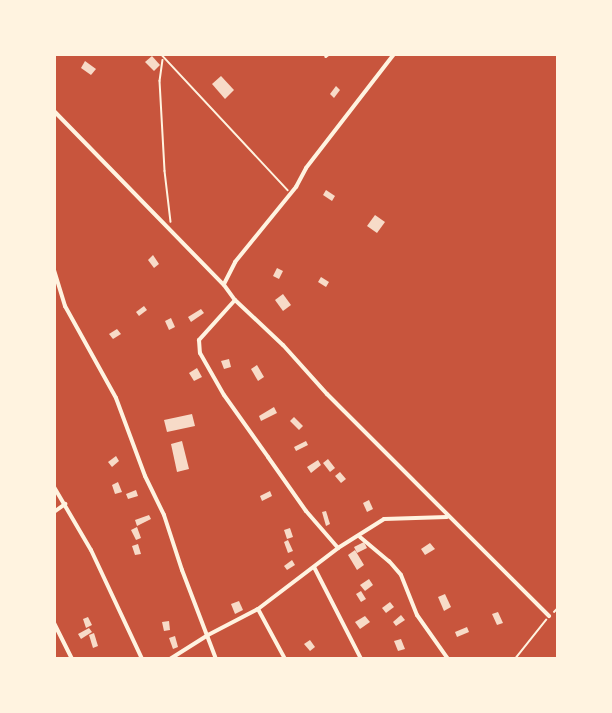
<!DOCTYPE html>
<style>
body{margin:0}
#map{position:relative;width:612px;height:713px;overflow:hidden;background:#c8553d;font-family:Raleway,sans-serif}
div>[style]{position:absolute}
.building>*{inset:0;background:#f7dbc8}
.path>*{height:1.5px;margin:-0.75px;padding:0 0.75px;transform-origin:0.75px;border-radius:0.75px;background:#fff3e0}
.minor>*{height:4px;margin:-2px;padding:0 2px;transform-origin:2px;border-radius:2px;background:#fff3e0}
span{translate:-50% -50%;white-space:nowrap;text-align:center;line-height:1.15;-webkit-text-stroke:4.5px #fff3e0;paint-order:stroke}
.frame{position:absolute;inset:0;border:56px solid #fff3e0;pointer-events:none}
</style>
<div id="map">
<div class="building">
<div style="clip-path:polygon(152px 56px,160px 65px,154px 71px,145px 62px)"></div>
<div style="clip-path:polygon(85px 61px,96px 69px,91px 75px,81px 68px)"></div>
<div style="clip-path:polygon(221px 76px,234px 90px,225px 99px,212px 84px)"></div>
<div style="clip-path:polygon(336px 86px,340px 90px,334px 98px,330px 94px)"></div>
<div style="clip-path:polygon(326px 190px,335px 196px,332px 201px,323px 195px)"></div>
<div style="clip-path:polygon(375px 215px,385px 222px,377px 233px,367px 226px)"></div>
<div style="clip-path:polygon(153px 255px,159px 264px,154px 268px,148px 260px)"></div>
<div style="clip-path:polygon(277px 268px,283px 271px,279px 279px,273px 276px)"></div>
<div style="clip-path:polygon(321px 277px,329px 282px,326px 287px,318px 282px)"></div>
<div style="clip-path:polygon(283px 294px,291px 305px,283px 311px,275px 300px)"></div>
<div style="clip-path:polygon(144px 306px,147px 310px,139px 316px,136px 312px)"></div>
<div style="clip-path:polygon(201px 309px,204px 313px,191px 322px,188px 317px)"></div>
<div style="clip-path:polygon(171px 318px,175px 327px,169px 330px,165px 321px)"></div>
<div style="clip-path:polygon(117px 329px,121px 334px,113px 339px,109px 334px)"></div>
<div style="clip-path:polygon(229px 359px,231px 367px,224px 369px,221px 361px)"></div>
<div style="clip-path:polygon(257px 365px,264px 377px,258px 381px,251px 369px)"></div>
<div style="clip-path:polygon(197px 368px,202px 377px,194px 381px,189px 373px)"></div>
<div style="clip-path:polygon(274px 407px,277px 413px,261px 421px,259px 416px)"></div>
<div style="clip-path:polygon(192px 414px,195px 426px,167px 432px,164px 420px)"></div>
<div style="clip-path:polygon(294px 417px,303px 426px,299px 430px,290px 421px)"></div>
<div style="clip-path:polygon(182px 441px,189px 469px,177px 472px,171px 444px)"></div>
<div style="clip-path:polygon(306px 441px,308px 445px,296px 451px,294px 447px)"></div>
<div style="clip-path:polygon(116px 456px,119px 461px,112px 467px,108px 462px)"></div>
<div style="clip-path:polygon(328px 459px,335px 468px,330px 472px,323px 463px)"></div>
<div style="clip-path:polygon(318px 460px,321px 465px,311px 473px,307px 467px)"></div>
<div style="clip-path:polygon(340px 472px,346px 479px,341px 483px,335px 476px)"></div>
<div style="clip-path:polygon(118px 482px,122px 492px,115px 494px,112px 485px)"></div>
<div style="clip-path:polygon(136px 490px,138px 496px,128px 499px,126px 494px)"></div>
<div style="clip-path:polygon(270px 491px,272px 496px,262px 501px,260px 496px)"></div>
<div style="clip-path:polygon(369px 500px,373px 509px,367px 512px,363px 503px)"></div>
<div style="clip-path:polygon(326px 511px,330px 524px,326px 526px,322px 512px)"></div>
<div style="clip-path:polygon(149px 515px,151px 519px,137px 526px,135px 520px)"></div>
<div style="clip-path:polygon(137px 527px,141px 538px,136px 540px,131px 530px)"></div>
<div style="clip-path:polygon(290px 528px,293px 537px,287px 539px,284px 530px)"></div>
<div style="clip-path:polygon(288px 540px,293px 551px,288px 553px,284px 542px)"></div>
<div style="clip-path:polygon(364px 542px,367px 548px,357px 553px,354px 547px)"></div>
<div style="clip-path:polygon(430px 543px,435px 549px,425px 555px,421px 549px)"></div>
<div style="clip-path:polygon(138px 544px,141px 554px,135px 555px,132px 546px)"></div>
<div style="clip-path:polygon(355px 550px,364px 565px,357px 570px,348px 555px)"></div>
<div style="clip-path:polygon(292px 560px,295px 565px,287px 570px,284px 566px)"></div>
<div style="clip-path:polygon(369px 579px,373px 585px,365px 591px,360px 585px)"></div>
<div style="clip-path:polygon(361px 591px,366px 599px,361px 602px,356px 594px)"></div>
<div style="clip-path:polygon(445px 594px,451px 607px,444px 611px,438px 597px)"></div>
<div style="clip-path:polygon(239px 601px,243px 610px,235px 614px,231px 604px)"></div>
<div style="clip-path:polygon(390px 602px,394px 607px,386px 613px,382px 608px)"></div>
<div style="clip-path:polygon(498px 612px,503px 623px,497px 625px,492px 614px)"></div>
<div style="clip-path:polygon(401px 615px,405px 620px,396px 626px,393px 622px)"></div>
<div style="clip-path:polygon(365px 616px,370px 622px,360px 629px,355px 622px)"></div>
<div style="clip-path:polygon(88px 617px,92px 625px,86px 628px,83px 619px)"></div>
<div style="clip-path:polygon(169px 621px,170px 630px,164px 631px,162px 622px)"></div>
<div style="clip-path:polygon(467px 627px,469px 632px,457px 637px,455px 632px)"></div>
<div style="clip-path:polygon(89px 628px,92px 632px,81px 639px,78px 634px)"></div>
<div style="clip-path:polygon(94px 633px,98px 646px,93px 648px,89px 635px)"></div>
<div style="clip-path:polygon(175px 636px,178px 647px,173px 649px,169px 638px)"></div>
<div style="clip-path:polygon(401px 639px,405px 649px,398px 651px,394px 641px)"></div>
<div style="clip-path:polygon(310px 640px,315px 647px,310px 651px,304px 644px)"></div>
</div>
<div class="path">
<div style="left:161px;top:54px;width:186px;rotate:47deg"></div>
<div style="left:325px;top:54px;width:3px;rotate:72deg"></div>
<div style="left:326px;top:57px;width:5px;rotate:-37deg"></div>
<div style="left:163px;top:60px;width:21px;rotate:98deg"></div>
<div style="left:160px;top:81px;width:90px;rotate:86.8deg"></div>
<div style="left:165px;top:171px;width:51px;rotate:83.3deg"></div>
<div style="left:554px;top:612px;width:6px;rotate:-45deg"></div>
<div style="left:515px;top:659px;width:50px;rotate:-51.5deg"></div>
</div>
<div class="minor">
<div style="left:54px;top:111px;width:243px;rotate:45.7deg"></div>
<div style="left:224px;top:285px;width:19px;rotate:54deg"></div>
<div style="left:235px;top:300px;width:66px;rotate:43.2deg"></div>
<div style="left:283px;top:345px;width:66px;rotate:48.1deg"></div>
<div style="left:327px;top:394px;width:314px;rotate:45deg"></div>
<div style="left:54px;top:270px;width:38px;rotate:73deg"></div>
<div style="left:65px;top:306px;width:105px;rotate:61deg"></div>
<div style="left:116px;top:398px;width:83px;rotate:69.6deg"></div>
<div style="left:145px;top:476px;width:43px;rotate:64deg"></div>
<div style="left:164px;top:515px;width:58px;rotate:71.9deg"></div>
<div style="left:182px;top:570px;width:95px;rotate:69.1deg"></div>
<div style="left:224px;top:284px;width:25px;rotate:-63deg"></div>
<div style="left:235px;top:262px;width:97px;rotate:-50.9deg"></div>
<div style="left:296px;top:187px;width:21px;rotate:-62deg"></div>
<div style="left:306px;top:168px;width:144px;rotate:-52.3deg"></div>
<div style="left:235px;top:300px;width:54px;rotate:132deg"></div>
<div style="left:199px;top:340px;width:13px;rotate:86deg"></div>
<div style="left:200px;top:353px;width:48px;rotate:60.3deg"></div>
<div style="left:224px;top:395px;width:76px;rotate:54.6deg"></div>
<div style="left:268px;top:457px;width:66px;rotate:54.9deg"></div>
<div style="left:306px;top:511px;width:49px;rotate:49.1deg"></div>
<div style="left:54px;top:487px;width:73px;rotate:59.6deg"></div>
<div style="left:91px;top:550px;width:120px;rotate:64.9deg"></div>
<div style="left:54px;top:512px;width:14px;rotate:-36deg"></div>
<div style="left:360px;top:537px;width:38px;rotate:40deg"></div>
<div style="left:389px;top:561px;width:18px;rotate:49deg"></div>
<div style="left:401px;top:575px;width:43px;rotate:68.2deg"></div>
<div style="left:417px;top:615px;width:54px;rotate:54.8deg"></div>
<div style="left:314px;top:567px;width:103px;rotate:62.9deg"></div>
<div style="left:258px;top:609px;width:57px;rotate:61.6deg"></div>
<div style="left:54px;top:623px;width:40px;rotate:63.4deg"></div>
<div style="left:170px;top:659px;width:45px;rotate:-32.3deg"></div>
<div style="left:208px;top:635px;width:56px;rotate:-27.5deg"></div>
<div style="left:258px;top:609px;width:101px;rotate:-37.3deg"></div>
<div style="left:338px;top:548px;width:54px;rotate:-32.2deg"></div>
<div style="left:384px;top:519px;width:63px;rotate:-1.8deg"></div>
</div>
<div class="frame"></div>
</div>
